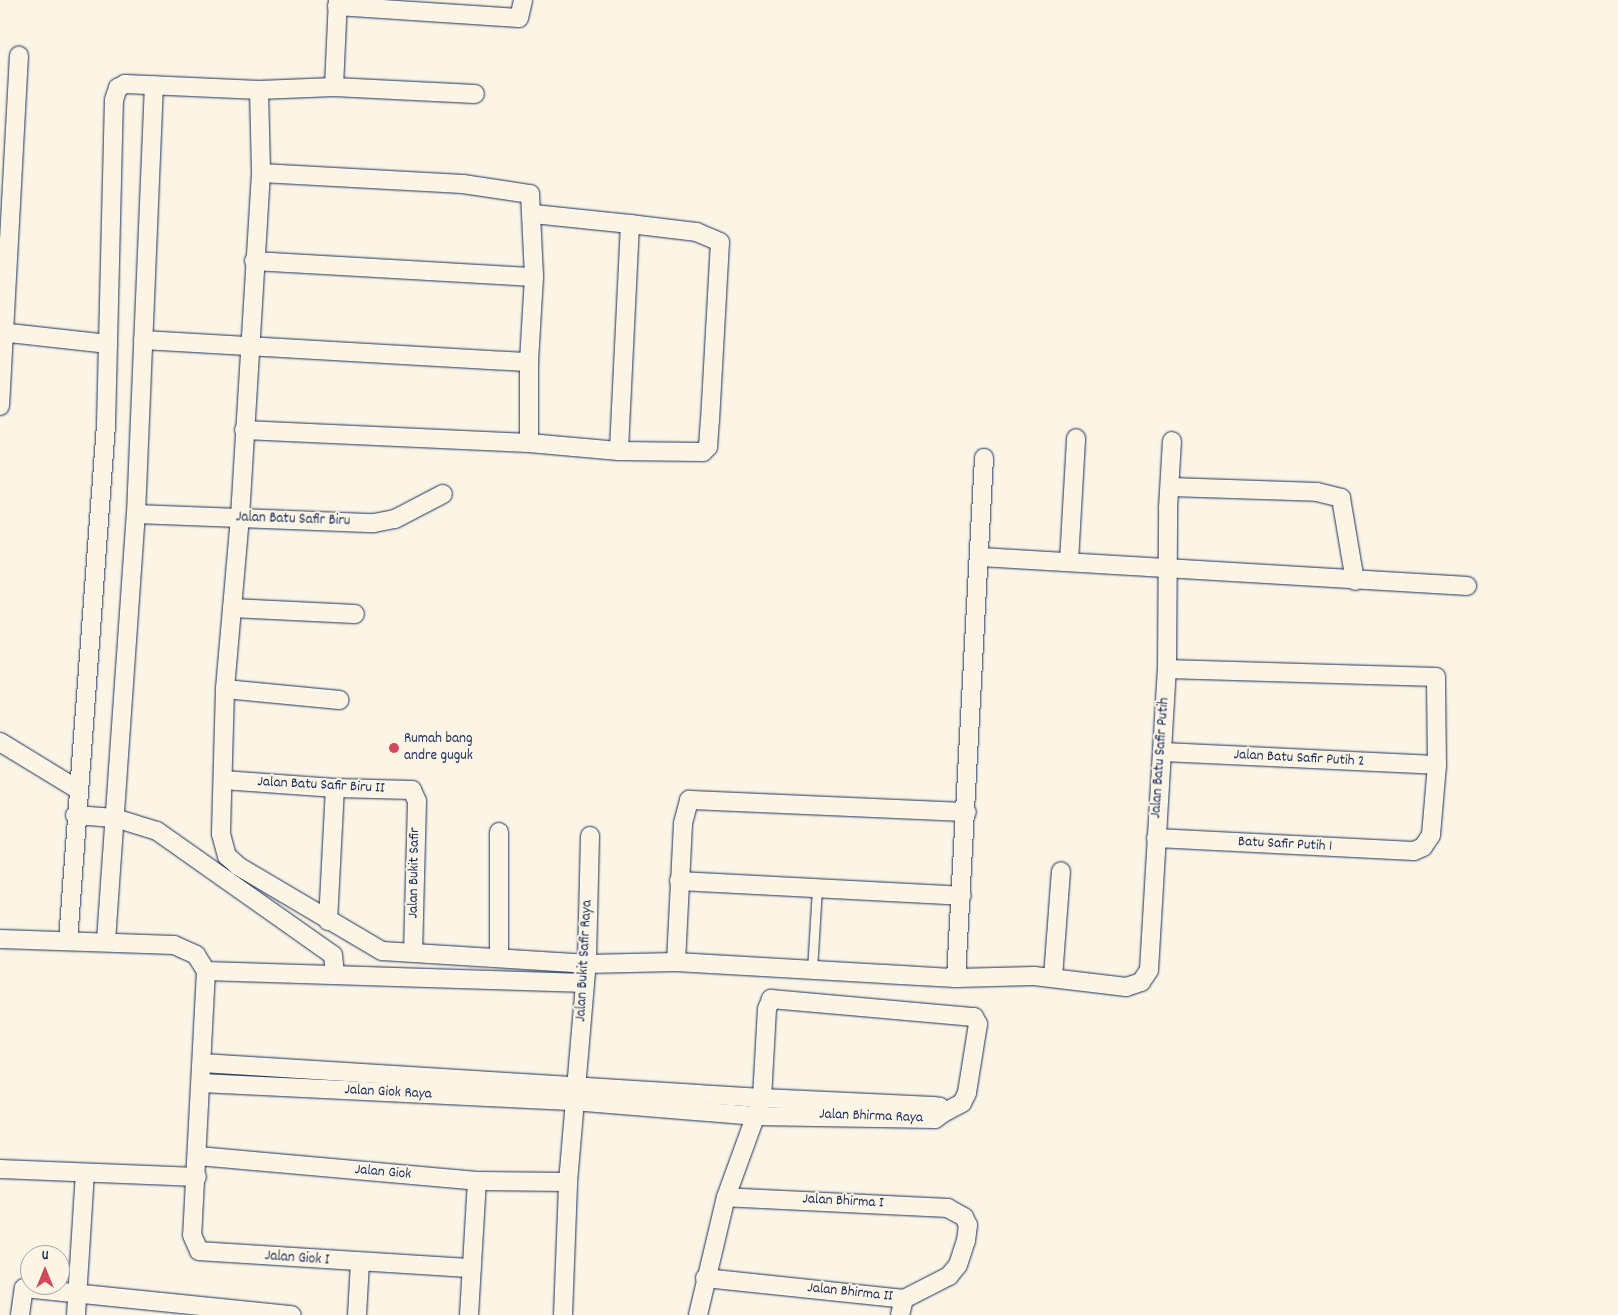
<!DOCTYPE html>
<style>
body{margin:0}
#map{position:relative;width:1618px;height:1315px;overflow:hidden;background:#fcf5e5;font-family:Dekko,sans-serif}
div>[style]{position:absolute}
.roads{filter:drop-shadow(0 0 1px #1b2f5e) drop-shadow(0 0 1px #1b2f5e)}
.lane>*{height:9px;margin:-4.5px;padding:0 4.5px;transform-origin:4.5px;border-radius:4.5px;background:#fcf5e5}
.street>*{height:18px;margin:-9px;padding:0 9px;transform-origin:9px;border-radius:9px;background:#fcf5e5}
.dots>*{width:14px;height:14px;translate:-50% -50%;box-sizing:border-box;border:2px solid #fcf5e5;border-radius:50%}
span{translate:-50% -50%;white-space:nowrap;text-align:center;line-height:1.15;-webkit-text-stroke:4px #fcf5e5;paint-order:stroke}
.street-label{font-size:15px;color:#1b2f5e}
.poi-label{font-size:15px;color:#1b2f5e}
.left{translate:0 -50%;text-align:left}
.north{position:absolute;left:20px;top:1245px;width:50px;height:50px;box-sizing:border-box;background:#fcf5e5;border:1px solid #a2a6af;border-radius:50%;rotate:0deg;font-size:14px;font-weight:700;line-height:20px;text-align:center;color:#1b2f5e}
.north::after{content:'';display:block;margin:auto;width:18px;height:22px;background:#d1495b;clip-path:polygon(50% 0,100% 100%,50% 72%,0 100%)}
</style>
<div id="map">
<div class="roads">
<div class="lane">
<div style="left:812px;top:970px;width:82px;rotate:-86.5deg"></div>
</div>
<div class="street">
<div style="left:337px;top:6px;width:182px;rotate:3.8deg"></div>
<div style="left:519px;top:18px;width:18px;rotate:-77deg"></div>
<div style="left:334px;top:87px;width:87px;rotate:-87.4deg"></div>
<div style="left:259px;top:90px;width:83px;rotate:88.6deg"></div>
<div style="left:261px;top:173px;width:345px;rotate:93.5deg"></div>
<div style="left:240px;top:517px;width:173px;rotate:95deg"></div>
<div style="left:225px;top:689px;width:145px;rotate:91.6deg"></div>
<div style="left:221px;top:834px;width:23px;rotate:75deg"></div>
<div style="left:227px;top:856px;width:15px;rotate:42deg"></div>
<div style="left:238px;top:866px;width:167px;rotate:30.6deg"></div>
<div style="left:382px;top:951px;width:204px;rotate:3.6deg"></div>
<div style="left:586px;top:964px;width:90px;rotate:-1.3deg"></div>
<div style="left:676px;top:962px;width:280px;rotate:3.3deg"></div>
<div style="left:956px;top:978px;width:78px;rotate:-1.5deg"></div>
<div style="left:1034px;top:976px;width:93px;rotate:6.8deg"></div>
<div style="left:1126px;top:987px;width:16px;rotate:-18deg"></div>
<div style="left:1141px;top:982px;width:14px;rotate:-56deg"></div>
<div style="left:1149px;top:970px;width:302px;rotate:-86.6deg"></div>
<div style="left:1167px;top:669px;width:161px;rotate:-89.6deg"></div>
<div style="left:1168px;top:508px;width:67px;rotate:-86.6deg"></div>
<div style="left:261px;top:173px;width:202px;rotate:3.1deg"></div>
<div style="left:463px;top:184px;width:68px;rotate:8.5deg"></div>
<div style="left:530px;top:194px;width:83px;rotate:87.2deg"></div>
<div style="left:534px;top:277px;width:85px;rotate:93.4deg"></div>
<div style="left:529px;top:362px;width:81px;rotate:90deg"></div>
<div style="left:533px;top:214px;width:98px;rotate:5.9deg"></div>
<div style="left:630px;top:224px;width:227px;rotate:92.8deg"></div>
<div style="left:254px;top:261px;width:280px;rotate:3.3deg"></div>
<div style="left:0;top:332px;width:109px;rotate:6.3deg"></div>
<div style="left:143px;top:340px;width:387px;rotate:3.3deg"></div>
<div style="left:0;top:406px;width:351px;rotate:-86.9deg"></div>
<div style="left:244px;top:430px;width:285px;rotate:2.6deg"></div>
<div style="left:529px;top:443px;width:90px;rotate:5.1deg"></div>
<div style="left:619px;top:451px;width:84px;rotate:0.7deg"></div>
<div style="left:703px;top:452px;width:7px;rotate:-45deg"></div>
<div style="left:708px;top:447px;width:26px;rotate:-86deg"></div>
<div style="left:710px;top:421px;width:179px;rotate:-86.8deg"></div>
<div style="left:720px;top:242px;width:25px;rotate:-157deg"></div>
<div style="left:697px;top:232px;width:67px;rotate:-173.2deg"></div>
<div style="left:1170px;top:487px;width:147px;rotate:1.9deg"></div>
<div style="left:1317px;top:492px;width:25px;rotate:14deg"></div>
<div style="left:1341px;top:498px;width:84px;rotate:80.4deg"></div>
<div style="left:136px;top:514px;width:238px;rotate:2.2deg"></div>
<div style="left:374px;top:523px;width:21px;rotate:-11deg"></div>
<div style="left:395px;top:519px;width:54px;rotate:-27.5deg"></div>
<div style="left:981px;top:557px;width:487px;rotate:3.4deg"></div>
<div style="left:1069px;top:561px;width:123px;rotate:-86.7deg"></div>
<div style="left:232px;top:608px;width:123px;rotate:2.8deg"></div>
<div style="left:225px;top:689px;width:115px;rotate:5.5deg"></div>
<div style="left:0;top:742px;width:90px;rotate:31.4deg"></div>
<div style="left:1162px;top:752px;width:275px;rotate:2.7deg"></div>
<div style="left:223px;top:780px;width:112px;rotate:4.1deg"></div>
<div style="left:335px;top:788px;width:77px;rotate:1.5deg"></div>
<div style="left:412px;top:790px;width:12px;rotate:66deg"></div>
<div style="left:417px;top:801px;width:151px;rotate:91.5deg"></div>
<div style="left:75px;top:815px;width:40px;rotate:4.3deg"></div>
<div style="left:115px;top:818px;width:44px;rotate:17.2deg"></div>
<div style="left:157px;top:831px;width:215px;rotate:35.2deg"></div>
<div style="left:333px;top:955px;width:20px;rotate:84deg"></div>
<div style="left:1156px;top:838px;width:258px;rotate:2.9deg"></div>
<div style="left:1414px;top:851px;width:10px;rotate:-24deg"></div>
<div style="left:1423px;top:847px;width:14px;rotate:-56deg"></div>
<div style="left:1431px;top:835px;width:70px;rotate:-85.1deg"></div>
<div style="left:1437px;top:765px;width:88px;rotate:-90.7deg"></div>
<div style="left:1436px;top:677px;width:269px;rotate:-178.3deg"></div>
<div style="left:679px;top:881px;width:283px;rotate:3deg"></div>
<div style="left:328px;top:921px;width:133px;rotate:-87deg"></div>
<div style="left:0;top:939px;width:174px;rotate:2deg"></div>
<div style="left:174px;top:945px;width:24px;rotate:24deg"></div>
<div style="left:196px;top:955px;width:19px;rotate:58deg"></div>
<div style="left:206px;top:971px;width:264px;rotate:93deg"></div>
<div style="left:192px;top:1235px;width:17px;rotate:66deg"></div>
<div style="left:199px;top:1251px;width:273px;rotate:3.6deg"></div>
<div style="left:68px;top:941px;width:517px;rotate:-85.79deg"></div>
<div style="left:106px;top:425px;width:325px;rotate:-88.6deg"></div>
<div style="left:114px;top:100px;width:13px;rotate:-72deg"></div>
<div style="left:118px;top:88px;width:8px;rotate:-30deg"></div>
<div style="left:125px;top:84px;width:134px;rotate:2.6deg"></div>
<div style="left:259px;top:90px;width:75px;rotate:-2.3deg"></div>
<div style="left:334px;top:87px;width:141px;rotate:2.8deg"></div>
<div style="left:106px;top:941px;width:428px;rotate:-86deg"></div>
<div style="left:136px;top:514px;width:429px;rotate:-87.6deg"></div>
<div style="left:499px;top:958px;width:126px;rotate:-90deg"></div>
<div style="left:676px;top:962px;width:139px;rotate:-87.1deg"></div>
<div style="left:683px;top:823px;width:24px;rotate:-75deg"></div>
<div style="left:689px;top:800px;width:278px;rotate:2.5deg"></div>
<div style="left:206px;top:971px;width:379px;rotate:1.8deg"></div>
<div style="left:1053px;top:977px;width:106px;rotate:-85.7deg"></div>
<div style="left:956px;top:978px;width:521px;rotate:-86.92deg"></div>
<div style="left:201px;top:1083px;width:384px;rotate:2.8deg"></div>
<div style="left:585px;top:1102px;width:172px;rotate:4.7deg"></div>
<div style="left:756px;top:1116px;width:179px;rotate:1deg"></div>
<div style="left:935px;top:1119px;width:10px;rotate:-37deg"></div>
<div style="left:943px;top:1113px;width:7px;rotate:-117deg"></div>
<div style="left:940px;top:1107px;width:7px;rotate:-172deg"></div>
<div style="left:933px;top:1106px;width:171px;rotate:-177.3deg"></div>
<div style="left:762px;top:1098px;width:561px;rotate:-176.42deg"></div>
<div style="left:198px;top:1156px;width:280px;rotate:5.1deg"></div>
<div style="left:477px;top:1181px;width:91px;rotate:0.6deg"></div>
<div style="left:0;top:1169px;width:197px;rotate:2.3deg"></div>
<div style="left:705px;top:1278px;width:200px;rotate:6deg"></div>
<div style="left:904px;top:1299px;width:51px;rotate:-27.1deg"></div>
<div style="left:949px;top:1276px;width:14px;rotate:-51deg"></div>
<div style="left:958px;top:1265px;width:25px;rotate:-72deg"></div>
<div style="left:966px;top:1241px;width:16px;rotate:-83deg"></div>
<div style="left:968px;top:1225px;width:9px;rotate:-117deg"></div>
<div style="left:964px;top:1217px;width:18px;rotate:-151deg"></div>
<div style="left:948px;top:1208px;width:222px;rotate:-177.2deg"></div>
<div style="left:20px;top:1315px;width:27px;rotate:-82deg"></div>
<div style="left:24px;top:1288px;width:269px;rotate:5.8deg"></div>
<div style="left:76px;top:1315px;width:142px;rotate:-86.4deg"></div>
<div style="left:357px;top:1315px;width:52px;rotate:-86.7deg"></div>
<div style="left:469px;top:1315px;width:134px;rotate:-86.6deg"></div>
<div style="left:563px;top:1315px;width:133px;rotate:-87.8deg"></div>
<div style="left:568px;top:1182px;width:224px;rotate:-85.1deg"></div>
<div style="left:587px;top:959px;width:123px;rotate:-88.6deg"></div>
<div style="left:698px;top:1315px;width:121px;rotate:-76.7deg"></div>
<div style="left:726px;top:1197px;width:105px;rotate:-70deg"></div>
<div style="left:762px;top:1098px;width:89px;rotate:-86.8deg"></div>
<div style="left:767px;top:1009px;width:11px;rotate:-68deg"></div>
<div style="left:771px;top:999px;width:204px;rotate:5.1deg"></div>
<div style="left:974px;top:1017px;width:8px;rotate:60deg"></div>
<div style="left:978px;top:1024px;width:70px;rotate:99.1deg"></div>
<div style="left:967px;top:1093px;width:11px;rotate:117deg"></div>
<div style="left:962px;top:1103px;width:21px;rotate:152deg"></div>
<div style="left:900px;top:1315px;width:16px;rotate:-76deg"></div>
</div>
</div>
<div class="dots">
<div style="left:394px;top:748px;background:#d1495b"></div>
</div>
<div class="street-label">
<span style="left:293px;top:520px;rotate:2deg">Jalan Batu Safir Biru</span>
<span style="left:1161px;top:758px;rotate:-86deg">Jalan Batu Safir Putih</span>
<span style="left:1299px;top:759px;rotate:3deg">Jalan Batu Safir Putih 2</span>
<span style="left:321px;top:786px;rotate:3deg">Jalan Batu Safir Biru II</span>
<span style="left:1285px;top:845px;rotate:3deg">Batu Safir Putih 1</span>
<span style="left:415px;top:873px;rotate:-89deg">Jalan Bukit Safir</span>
<span style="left:585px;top:961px;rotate:-87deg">Jalan Bukit Safir Raya</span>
<span style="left:388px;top:1093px;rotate:3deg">Jalan Giok Raya</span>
<span style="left:871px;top:1117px;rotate:2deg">Jalan Bhirma Raya</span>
<span style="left:383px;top:1173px;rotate:5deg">Jalan Giok</span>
<span style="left:843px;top:1202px;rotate:3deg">Jalan Bhirma I</span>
<span style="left:297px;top:1259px;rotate:4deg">Jalan Giok I</span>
<span style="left:850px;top:1293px;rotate:6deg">Jalan Bhirma II</span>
</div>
<div class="poi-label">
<span class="left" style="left:404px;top:748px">Rumah bang<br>andre guguk</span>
</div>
<div class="north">U</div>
</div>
